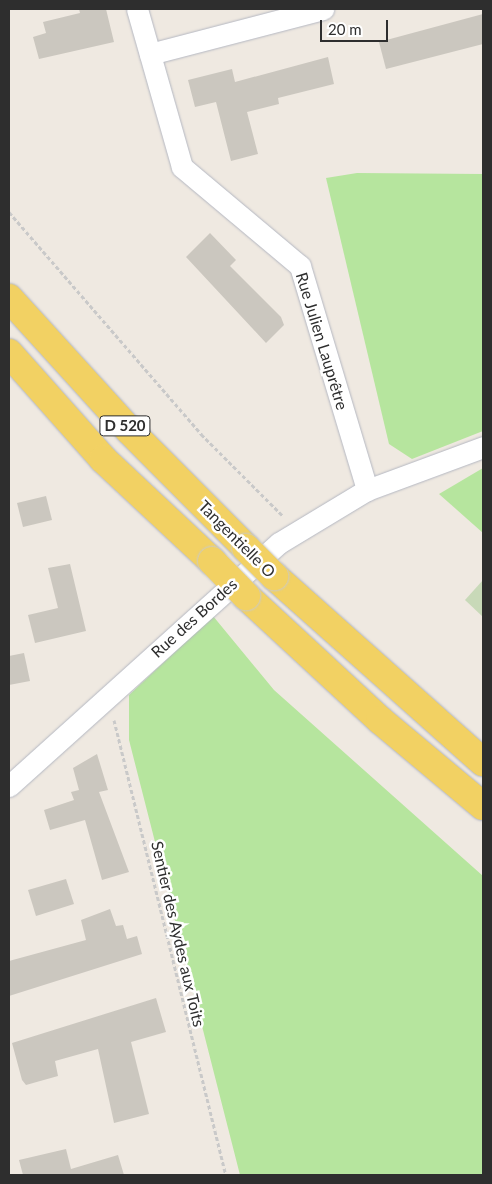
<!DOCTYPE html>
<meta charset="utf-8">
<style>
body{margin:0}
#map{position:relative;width:492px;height:1184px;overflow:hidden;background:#efe9e1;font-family:Lato,sans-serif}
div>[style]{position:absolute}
.green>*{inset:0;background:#b6e59e}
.cemetery>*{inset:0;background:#c8d9b8}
.building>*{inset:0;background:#cbc7bf}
.path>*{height:3px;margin-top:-1.5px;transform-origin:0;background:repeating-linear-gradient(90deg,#c9c9c9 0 4px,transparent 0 6.5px)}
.roads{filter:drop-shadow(0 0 1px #b4b7c1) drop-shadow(0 0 1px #b4b7c1)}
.minor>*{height:21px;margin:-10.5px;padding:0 10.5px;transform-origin:10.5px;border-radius:10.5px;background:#fff}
.major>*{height:28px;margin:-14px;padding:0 14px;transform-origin:14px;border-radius:14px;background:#f2d163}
.bridges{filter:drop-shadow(0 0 1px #c9c9c9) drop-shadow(0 0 1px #c9c9c9)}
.major-bridge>*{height:28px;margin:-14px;padding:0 14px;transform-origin:14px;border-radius:14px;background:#f2d163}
span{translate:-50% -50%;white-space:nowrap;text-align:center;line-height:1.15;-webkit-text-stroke:5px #fff;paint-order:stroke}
.shield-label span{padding:1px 4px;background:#fff;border:1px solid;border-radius:4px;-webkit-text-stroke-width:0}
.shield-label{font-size:15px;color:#2e2e2e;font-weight:700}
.street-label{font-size:16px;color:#2e2e2e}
.frame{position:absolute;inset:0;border:10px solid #2e2e2e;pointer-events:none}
.scale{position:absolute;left:320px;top:20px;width:68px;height:22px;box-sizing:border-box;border:2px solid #2e2e2e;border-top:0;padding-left:6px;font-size:15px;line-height:18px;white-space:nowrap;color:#2e2e2e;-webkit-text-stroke:4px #fff;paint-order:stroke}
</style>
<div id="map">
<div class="green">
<div style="clip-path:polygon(357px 173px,483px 174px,483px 431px,412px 459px,389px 444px,326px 178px)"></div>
<div style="clip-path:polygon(483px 468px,483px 533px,439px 494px)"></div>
<div style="clip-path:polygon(213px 616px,274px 690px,483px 876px,483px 1175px,240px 1175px,129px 740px,129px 695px)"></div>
</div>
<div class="cemetery">
<div style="clip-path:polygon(483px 580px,483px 617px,465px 600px)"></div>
</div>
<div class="building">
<div style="clip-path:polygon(79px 9px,106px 9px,114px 42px,39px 59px,33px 37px,46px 33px,43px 22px,80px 13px)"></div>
<div style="clip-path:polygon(483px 14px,483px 44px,386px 69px,379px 42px)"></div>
<div style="clip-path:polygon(328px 57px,334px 84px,278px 98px,279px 104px,247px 112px,258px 154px,231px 161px,216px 102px,195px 107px,188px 80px,232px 69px,235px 82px)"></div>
<div style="clip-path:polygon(210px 233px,236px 260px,230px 266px,281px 317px,284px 325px,266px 343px,186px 257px)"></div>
<div style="clip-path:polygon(46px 496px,52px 520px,23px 527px,17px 503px)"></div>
<div style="clip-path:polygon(70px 564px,86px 631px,35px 643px,28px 615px,58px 608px,48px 568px)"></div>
<div style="clip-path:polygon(24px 653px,30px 681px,9px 685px,9px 656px)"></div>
<div style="clip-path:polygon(97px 754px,108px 790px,99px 792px,129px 872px,102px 880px,85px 820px,50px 830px,44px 810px,74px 800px,71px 792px,79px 790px,73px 768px)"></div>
<div style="clip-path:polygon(66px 879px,74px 904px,36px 916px,28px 890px)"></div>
<div style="clip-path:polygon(110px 909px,116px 926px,123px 925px,127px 939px,137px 936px,142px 954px,9px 996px,9px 961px,86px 940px,81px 920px)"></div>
<div style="clip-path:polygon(156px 998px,166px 1032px,131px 1042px,149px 1114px,114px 1123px,98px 1049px,55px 1061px,58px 1076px,26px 1085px,22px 1080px,12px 1043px)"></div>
<div style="clip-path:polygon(66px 1149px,71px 1169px,118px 1155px,124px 1175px,23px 1175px,19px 1160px)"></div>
</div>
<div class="path">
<div style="left:9px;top:212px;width:294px;rotate:49.1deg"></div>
<div style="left:201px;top:434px;width:116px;rotate:45deg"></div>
<div style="left:114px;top:720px;width:469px;rotate:76.2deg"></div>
</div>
<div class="roads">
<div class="minor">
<div style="left:137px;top:9px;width:164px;rotate:74.1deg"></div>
<div style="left:182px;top:167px;width:154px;rotate:40deg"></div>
<div style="left:300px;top:266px;width:234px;rotate:73.3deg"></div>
<div style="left:150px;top:54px;width:179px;rotate:-14.6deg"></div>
<div style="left:9px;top:786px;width:363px;rotate:-42deg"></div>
<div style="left:279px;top:543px;width:103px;rotate:-31.1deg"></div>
<div style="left:367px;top:490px;width:124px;rotate:-20.3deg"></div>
</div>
<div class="major">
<div style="left:9px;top:298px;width:178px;rotate:47.7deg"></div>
<div style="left:129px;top:430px;width:166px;rotate:45.2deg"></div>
<div style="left:9px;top:353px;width:142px;rotate:48.4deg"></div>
<div style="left:103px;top:459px;width:149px;rotate:43.1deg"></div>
<div style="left:274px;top:576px;width:280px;rotate:41.7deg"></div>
<div style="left:246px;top:596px;width:183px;rotate:42.8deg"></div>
<div style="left:380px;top:720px;width:134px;rotate:39.9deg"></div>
</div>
</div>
<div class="bridges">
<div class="major-bridge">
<div style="left:246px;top:548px;width:40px;rotate:45deg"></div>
<div style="left:212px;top:561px;width:49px;rotate:45.8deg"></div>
</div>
</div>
<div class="shield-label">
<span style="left:125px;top:426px">D 520</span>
</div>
<div class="street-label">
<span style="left:322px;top:341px;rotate:73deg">Rue Julien Lauprêtre</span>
<span style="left:237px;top:539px;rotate:45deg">Tangentielle O</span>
<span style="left:194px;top:618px;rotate:-42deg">Rue des Bordes</span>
<span style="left:178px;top:934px;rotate:77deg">Sentier des Aydes aux Toits</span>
</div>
<div class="frame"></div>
<div class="scale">20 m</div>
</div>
